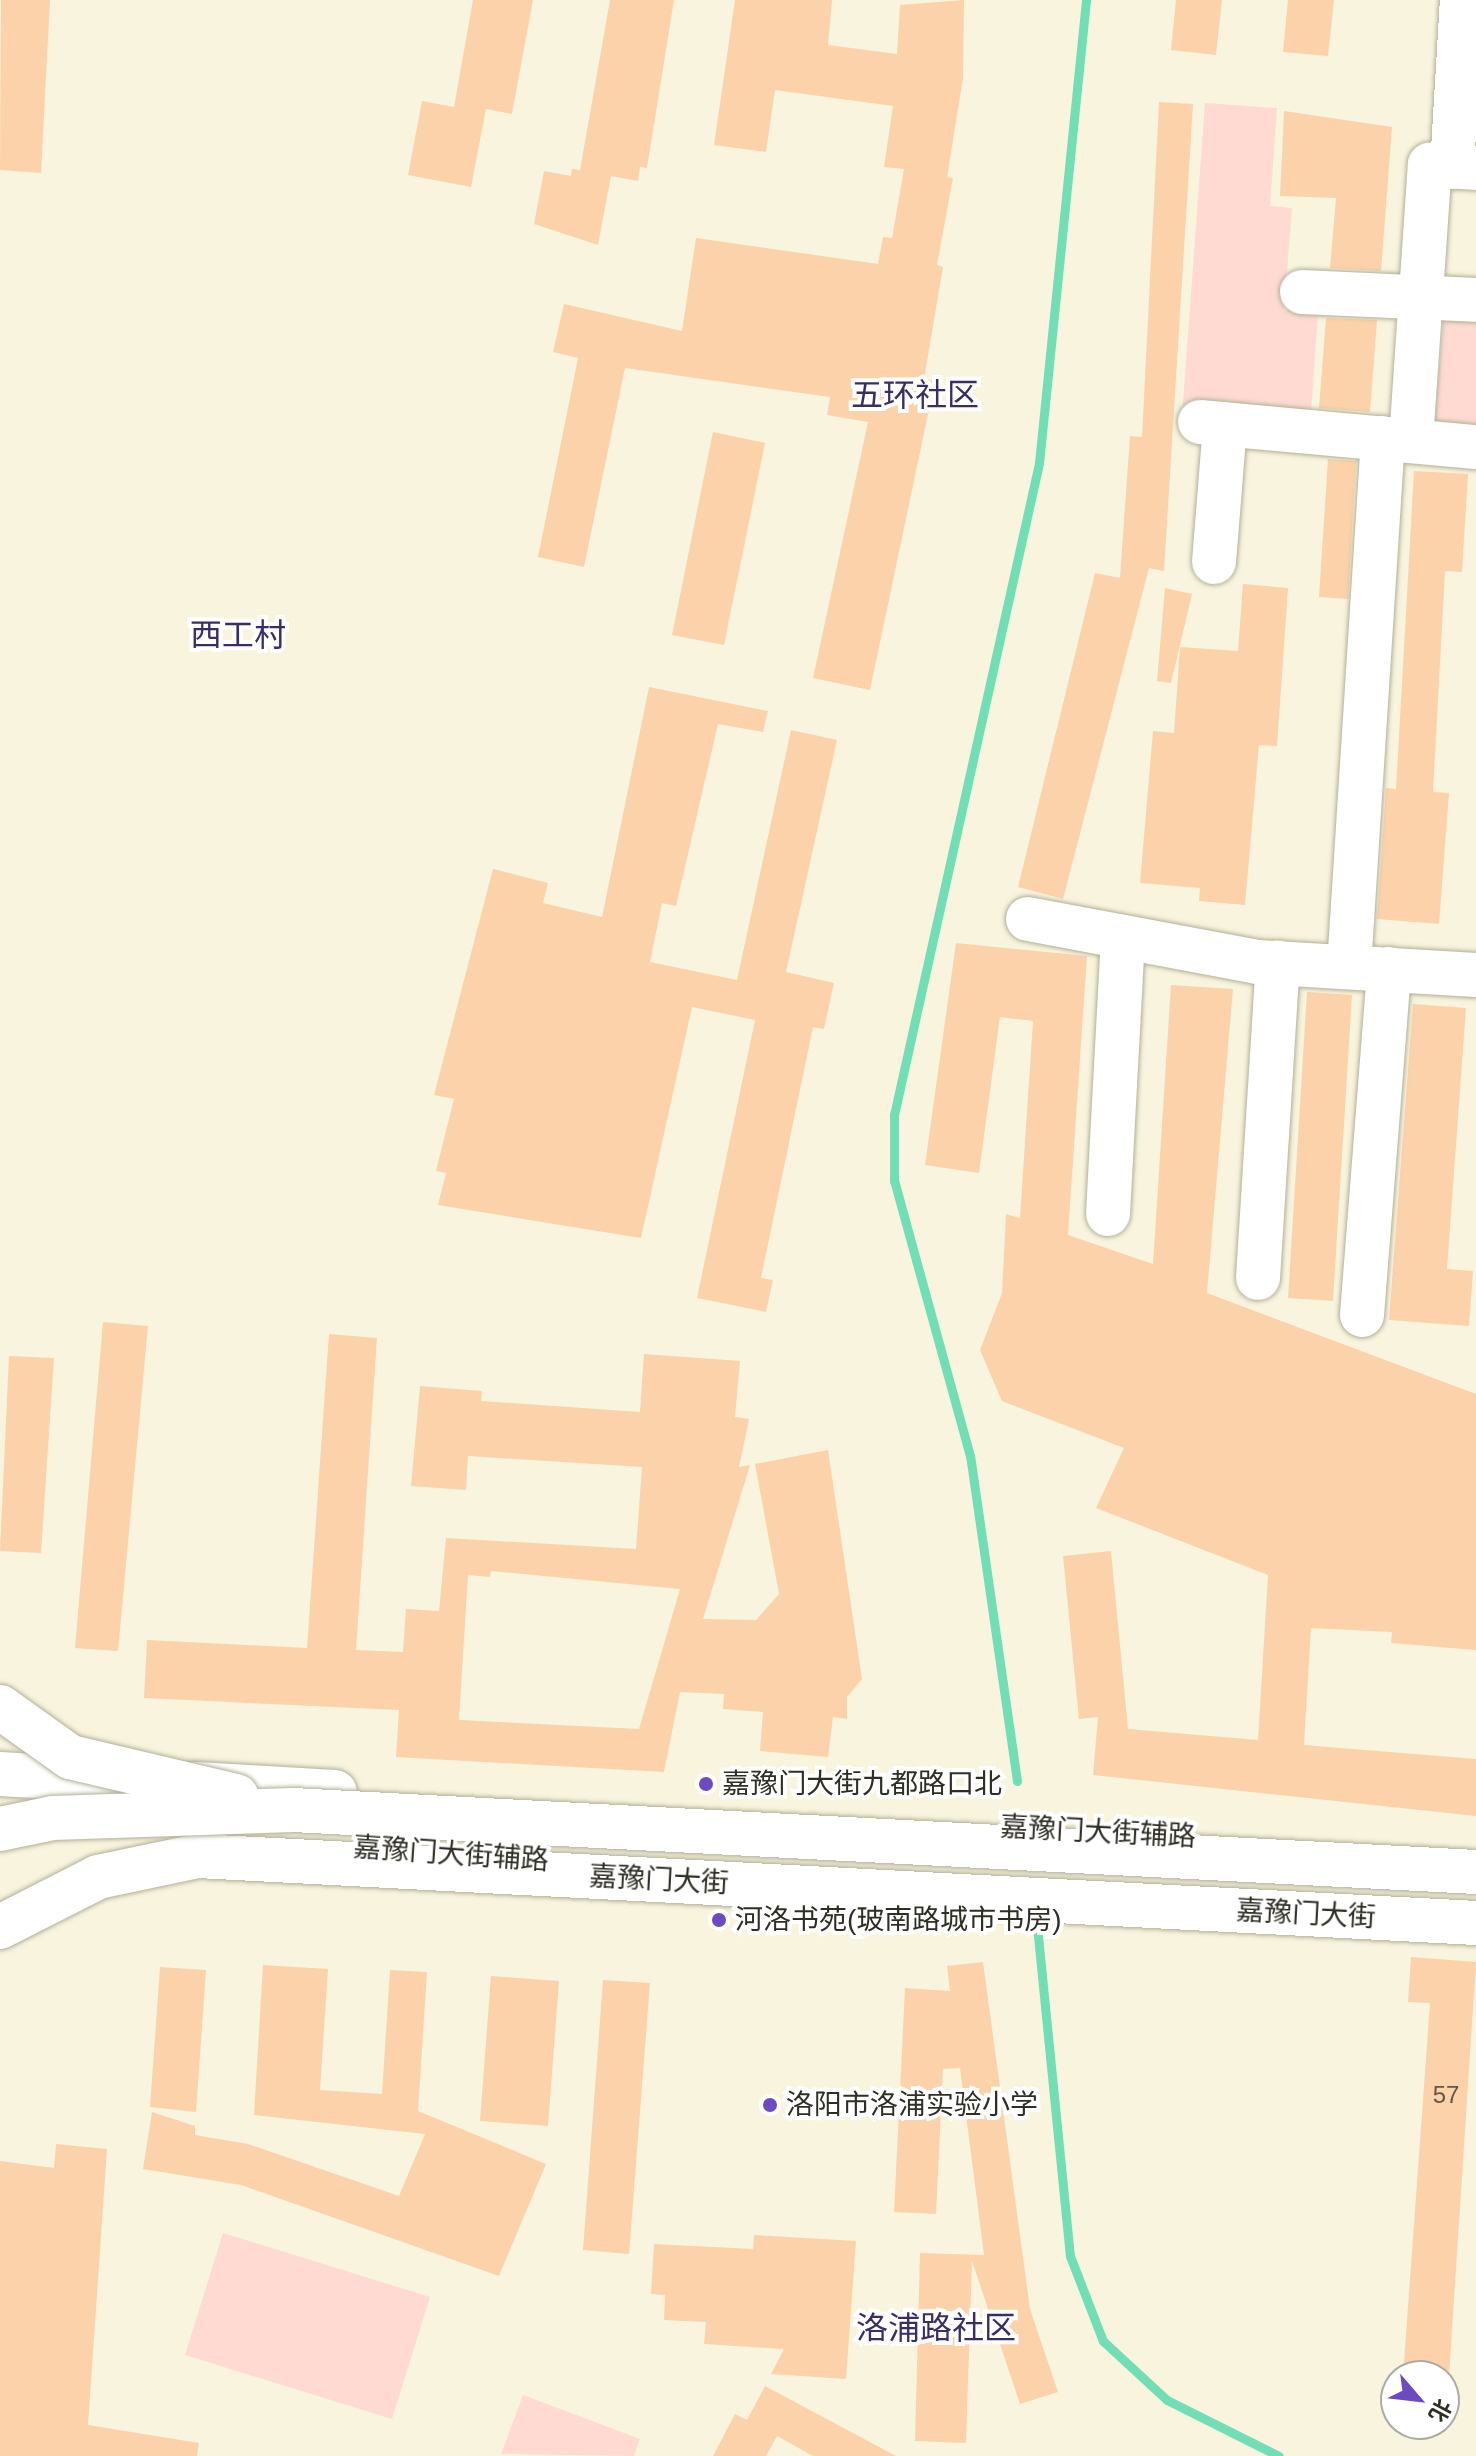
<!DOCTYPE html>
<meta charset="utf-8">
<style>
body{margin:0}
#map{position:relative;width:1476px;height:2456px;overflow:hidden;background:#f8f4dd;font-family:Arial,"Noto Sans SC",sans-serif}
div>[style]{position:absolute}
.green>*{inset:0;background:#ffdad2}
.stream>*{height:9px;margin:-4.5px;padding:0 4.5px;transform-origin:4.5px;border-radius:4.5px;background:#72deb6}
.building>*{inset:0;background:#fcd2aa}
.roads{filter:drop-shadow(0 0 2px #b3b09a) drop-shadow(0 0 2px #b3b09a)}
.minor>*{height:44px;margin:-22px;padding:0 22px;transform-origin:22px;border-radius:22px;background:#fff}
.major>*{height:44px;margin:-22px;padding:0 22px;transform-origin:22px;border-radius:22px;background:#fff}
.highway>*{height:44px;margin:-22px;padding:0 22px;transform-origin:22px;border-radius:22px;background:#fff}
.bridges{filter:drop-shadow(0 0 2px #b3b09a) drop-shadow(0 0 2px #b3b09a)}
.highway-bridge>*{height:44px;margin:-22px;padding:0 22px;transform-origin:22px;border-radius:22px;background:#fff}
.dots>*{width:22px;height:22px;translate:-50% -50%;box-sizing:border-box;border:4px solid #fff;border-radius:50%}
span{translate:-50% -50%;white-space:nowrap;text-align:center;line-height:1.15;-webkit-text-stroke:8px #fff;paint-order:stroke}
.number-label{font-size:24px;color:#625746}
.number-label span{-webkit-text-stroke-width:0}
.poi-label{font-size:28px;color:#2f2e25}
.left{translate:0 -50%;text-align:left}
.street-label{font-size:28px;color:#2f2e25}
.quarter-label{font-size:32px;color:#3a2c67}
.north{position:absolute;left:1380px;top:2360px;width:80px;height:80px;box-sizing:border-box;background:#fff;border:2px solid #acaba8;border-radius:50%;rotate:118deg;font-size:22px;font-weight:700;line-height:32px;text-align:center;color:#2f2e25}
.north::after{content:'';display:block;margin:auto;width:28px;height:36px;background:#6b4ac2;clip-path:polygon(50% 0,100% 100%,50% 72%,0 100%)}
</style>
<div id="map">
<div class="green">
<div style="clip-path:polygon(1205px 103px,1277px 108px,1270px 206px,1292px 208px,1284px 310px,1318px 313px,1310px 426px,1182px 416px)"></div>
<div style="clip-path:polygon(1444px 316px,1476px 318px,1476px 427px,1434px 423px)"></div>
<div style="clip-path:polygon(223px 2233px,430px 2297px,392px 2419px,185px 2355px)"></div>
<div style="clip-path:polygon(523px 2395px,640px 2439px,634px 2456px,501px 2454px)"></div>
</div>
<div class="stream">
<div style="left:1017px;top:1781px;width:328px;rotate:-98.2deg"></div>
<div style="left:970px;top:1456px;width:285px;rotate:-105.4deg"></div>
<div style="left:894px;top:1181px;width:66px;rotate:-90deg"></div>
<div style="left:894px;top:1115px;width:668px;rotate:-77.46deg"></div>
<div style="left:1039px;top:463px;width:465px;rotate:-84.2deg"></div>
<div style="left:1036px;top:1916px;width:342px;rotate:84.3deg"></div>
<div style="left:1070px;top:2256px;width:91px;rotate:68.8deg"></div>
<div style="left:1103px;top:2341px;width:87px;rotate:42.7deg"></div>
<div style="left:1167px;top:2400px;width:125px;rotate:26.6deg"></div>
</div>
<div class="building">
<div style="clip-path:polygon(1px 0,50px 0,41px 173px,0 170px)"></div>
<div style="clip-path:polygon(473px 0,533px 0,512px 114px,486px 109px,471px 187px,408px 175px,422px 101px,454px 107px)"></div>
<div style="clip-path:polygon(610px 0,674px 0,647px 168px,640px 167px,638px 181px,611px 176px,598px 245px,534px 224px,544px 171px,571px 176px,572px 169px,580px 170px)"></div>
<div style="clip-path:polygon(735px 0,832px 0,828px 45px,897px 54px,900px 5px,964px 0,963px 78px,947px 177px,953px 178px,937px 265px,943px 267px,924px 379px,935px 381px,870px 690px,813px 678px,868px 422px,827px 415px,830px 397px,625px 368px,584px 567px,538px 557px,578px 358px,553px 352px,564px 304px,682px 331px,696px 238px,878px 264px,883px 237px,892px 238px,904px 169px,884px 167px,893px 106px,775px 90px,766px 152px,714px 145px)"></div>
<div style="clip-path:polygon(1176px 0,1222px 0,1216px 55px,1171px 50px)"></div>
<div style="clip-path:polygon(1288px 0,1334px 0,1328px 56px,1283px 52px)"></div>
<div style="clip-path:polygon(1159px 102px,1193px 104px,1164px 571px,1149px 568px,1063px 899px,1018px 887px,1095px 573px,1120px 578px,1130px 436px,1142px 437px)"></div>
<div style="clip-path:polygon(1284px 111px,1392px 127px,1381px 271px,1330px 268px,1336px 198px,1280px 196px)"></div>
<div style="clip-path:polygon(1326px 318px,1377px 320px,1370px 412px,1319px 408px)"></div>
<div style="clip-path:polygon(713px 432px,765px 443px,724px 645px,672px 635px)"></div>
<div style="clip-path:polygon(1328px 459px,1356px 461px,1348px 599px,1319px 597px)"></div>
<div style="clip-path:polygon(1414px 471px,1468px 474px,1462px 572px,1445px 571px,1433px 792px,1449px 793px,1439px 924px,1377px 919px,1386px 788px,1396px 789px)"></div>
<div style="clip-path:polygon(1243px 584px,1288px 588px,1277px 746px,1259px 745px,1245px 905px,1199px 901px,1200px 888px,1140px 883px,1153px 731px,1174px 733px,1180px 647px,1238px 651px)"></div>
<div style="clip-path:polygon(1165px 588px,1192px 594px,1171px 683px,1157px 681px)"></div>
<div style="clip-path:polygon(649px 687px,768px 711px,763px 732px,718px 724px,676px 906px,662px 903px,650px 962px,737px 980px,791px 730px,837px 740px,786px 972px,834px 983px,824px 1029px,813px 1027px,761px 1278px,773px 1280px,766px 1312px,697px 1298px,755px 1020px,692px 1007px,641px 1238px,438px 1205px,446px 1173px,436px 1171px,454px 1099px,434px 1095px,493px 869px,548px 883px,543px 903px,602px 917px)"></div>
<div style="clip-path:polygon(956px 943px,1087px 956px,1068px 1235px,1153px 1264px,1171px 985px,1233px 989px,1207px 1293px,1476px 1394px,1476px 1650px,1391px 1643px,1392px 1632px,1311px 1628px,1304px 1745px,1476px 1759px,1476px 1816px,1093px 1775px,1098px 1717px,1079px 1719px,1063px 1556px,1111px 1551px,1128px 1729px,1258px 1740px,1268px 1575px,1096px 1508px,1124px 1448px,1002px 1401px,980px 1350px,1002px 1293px,1006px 1214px,1020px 1218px,1033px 1021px,1000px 1017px,979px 1173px,925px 1165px)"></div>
<div style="clip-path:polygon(1307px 992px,1352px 995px,1333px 1301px,1288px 1298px)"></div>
<div style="clip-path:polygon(1413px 1004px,1466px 1008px,1447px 1269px,1473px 1271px,1469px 1326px,1389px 1320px)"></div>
<div style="clip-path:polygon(103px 1322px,148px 1326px,118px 1651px,75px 1648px)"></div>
<div style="clip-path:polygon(evenodd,329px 1334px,377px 1338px,356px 1650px,403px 1652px,406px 1609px,439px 1611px,446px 1538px,636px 1549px,642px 1467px,468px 1456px,466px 1490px,411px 1486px,420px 1386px,482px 1391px,481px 1401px,640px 1412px,644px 1354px,740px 1361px,735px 1417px,749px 1419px,739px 1467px,750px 1465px,703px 1619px,756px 1620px,779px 1594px,755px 1464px,828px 1450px,862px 1679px,847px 1697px,847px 1719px,833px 1717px,828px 1757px,760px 1751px,763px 1712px,723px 1709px,724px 1694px,680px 1692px,664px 1772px,396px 1757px,399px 1710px,144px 1698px,147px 1640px,307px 1648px,329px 1334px,491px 1571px,680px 1589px,639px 1729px,459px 1720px,468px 1575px,490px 1577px,491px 1571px)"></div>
<div style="clip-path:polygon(9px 1356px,54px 1358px,41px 1553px,0 1551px)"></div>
<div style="clip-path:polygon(1411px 1957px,1476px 1962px,1449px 2376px,1403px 2376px,1430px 2003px,1408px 2002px)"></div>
<div style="clip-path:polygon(983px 1962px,1030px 2309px,1058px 2392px,1020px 2404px,972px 2261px,966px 2443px,915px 2441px,920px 2253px,984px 2255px,960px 2068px,943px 2069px,936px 2214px,894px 2212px,905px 1988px,950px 1991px,947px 1966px)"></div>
<div style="clip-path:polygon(263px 1965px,328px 1969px,320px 2090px,382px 2094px,390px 1970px,427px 1972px,418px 2111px,546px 2164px,499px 2276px,241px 2185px,143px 2169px,152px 2112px,195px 2126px,195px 2135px,248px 2144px,399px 2196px,425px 2134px,254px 2115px)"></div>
<div style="clip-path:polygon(160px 1967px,206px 1970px,196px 2112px,150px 2107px)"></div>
<div style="clip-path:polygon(491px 1976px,559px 1981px,548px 2126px,480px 2121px)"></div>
<div style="clip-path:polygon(603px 1980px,650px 1983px,629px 2254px,583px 2250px)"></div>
<div style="clip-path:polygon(56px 2144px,107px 2149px,88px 2425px,199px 2443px,197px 2456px,0 2456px,0 2161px,54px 2168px)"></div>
<div style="clip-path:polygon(754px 2235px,856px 2241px,846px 2379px,771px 2374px,784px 2349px,704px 2344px,706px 2322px,664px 2320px,665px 2295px,651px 2294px,654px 2244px,753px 2249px)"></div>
<div style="clip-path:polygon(765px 2386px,896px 2456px,813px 2456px,777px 2436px,766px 2456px,713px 2456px,735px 2414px,747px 2420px)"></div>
</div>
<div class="roads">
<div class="minor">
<div style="left:1452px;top:167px;width:167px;rotate:-86.6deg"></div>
<div style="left:1302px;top:292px;width:174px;rotate:2.6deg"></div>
<div style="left:1200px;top:422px;width:277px;rotate:5.2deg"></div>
<div style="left:1411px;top:441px;width:277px;rotate:-86.1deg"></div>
<div style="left:1430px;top:165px;width:46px;rotate:3.7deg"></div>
<div style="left:1214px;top:562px;width:138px;rotate:-85.4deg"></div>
<div style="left:1028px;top:919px;width:233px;rotate:10.6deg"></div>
<div style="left:1257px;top:962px;width:219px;rotate:3.4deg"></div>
<div style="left:1349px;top:967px;width:530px;rotate:-86.32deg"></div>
<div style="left:1108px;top:1214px;width:277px;rotate:-86.9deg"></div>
<div style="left:1258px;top:1278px;width:316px;rotate:-86.4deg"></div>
<div style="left:1362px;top:1315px;width:347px;rotate:-85.5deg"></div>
</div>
<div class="major">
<div style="left:0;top:1774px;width:123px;rotate:3.3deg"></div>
<div style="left:196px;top:1784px;width:139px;rotate:3.3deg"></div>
</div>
<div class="highway">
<div style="left:0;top:1927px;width:110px;rotate:-27deg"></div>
<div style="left:98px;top:1877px;width:102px;rotate:-11.9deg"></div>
<div style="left:198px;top:1856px;width:1280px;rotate:3deg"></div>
</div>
</div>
<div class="bridges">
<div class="highway-bridge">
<div style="left:0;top:1707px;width:86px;rotate:35.5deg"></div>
<div style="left:70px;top:1757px;width:171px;rotate:13.2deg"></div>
<div style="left:0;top:1829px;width:54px;rotate:-11.7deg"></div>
<div style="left:53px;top:1818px;width:240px;rotate:-1.9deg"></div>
<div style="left:293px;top:1810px;width:1185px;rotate:3deg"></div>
</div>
</div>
<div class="dots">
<div style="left:706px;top:1784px;background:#6b4ac2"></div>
<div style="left:719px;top:1920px;background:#6b4ac2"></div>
<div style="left:770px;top:2105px;background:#6b4ac2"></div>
</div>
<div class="number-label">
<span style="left:1446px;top:2095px">57</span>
</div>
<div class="poi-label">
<span class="left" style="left:722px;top:1784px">嘉豫门大街九都路口北</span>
<span class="left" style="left:735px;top:1920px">河洛书苑(玻南路城市书房)</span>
<span class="left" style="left:786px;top:2105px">洛阳市洛浦实验小学</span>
</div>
<div class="street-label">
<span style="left:1098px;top:1832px;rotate:3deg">嘉豫门大街辅路</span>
<span style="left:451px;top:1854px;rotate:4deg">嘉豫门大街辅路</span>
<span style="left:659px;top:1880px;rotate:3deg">嘉豫门大街</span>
<span style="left:1306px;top:1914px;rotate:3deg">嘉豫门大街</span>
</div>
<div class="quarter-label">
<span style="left:915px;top:395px">五环社区</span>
<span style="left:238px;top:635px">西工村</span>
<span style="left:936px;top:2328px">洛浦路社区</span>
</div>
<div class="north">北</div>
</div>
